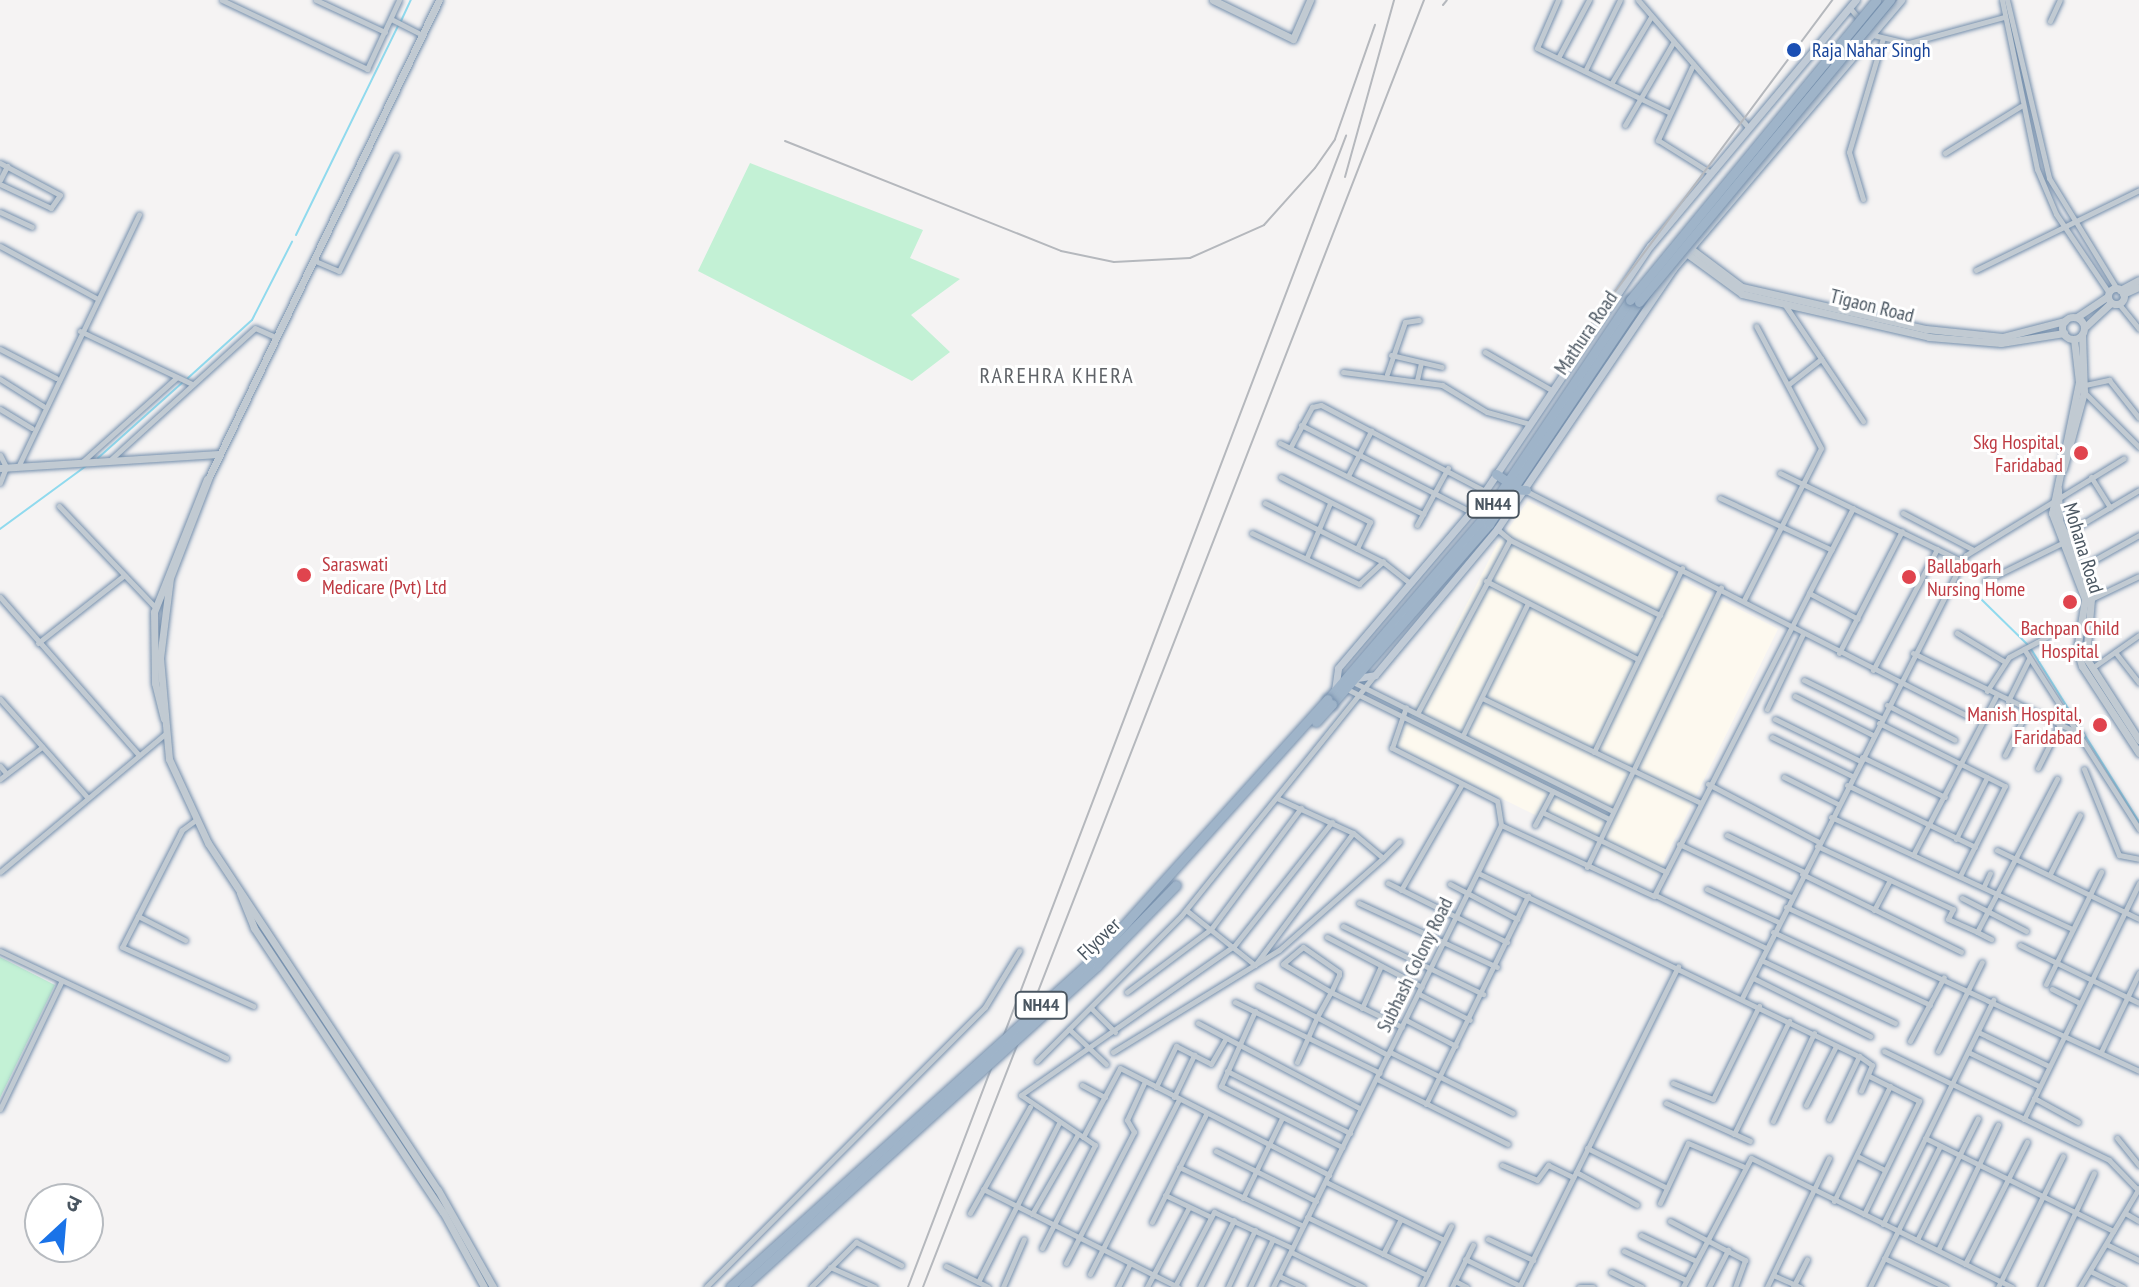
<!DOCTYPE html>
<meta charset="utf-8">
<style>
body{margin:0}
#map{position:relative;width:2139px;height:1287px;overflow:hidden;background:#f5f3f3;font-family:"PT Sans Narrow","Noto Sans Devanagari",sans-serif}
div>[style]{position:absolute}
.commercial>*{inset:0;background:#fdf9ef}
.green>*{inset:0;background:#c3f1d5}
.stream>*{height:2px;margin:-1px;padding:0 1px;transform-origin:1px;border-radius:1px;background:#90daee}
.roads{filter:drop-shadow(0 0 2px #7690ad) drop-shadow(0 0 2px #7690ad)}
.minor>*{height:5px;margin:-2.5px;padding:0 2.5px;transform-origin:2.5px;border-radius:2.5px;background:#c1cad2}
.tertiary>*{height:7px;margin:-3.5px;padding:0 3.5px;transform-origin:3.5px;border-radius:3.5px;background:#c1cad2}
.tertiary>.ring{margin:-3.5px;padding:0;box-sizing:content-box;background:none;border:7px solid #c1cad2;border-radius:50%}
.secondary>*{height:7px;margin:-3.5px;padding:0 3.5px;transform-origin:3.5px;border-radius:3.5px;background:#c1cbd6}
.trunk>*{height:9px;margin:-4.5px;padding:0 4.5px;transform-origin:4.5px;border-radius:4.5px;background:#9fb4c9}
.rail>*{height:2px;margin:-1px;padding:0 1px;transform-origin:1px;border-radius:1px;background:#b5b8bd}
.bridges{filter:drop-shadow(0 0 2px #7690ad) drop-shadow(0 0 2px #7690ad)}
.trunk-bridge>*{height:9px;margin:-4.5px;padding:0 4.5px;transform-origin:4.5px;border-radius:4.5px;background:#9fb4c9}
.dots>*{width:22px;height:22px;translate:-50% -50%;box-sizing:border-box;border:4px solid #fff;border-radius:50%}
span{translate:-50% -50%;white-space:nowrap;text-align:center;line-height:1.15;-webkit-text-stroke:6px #fff;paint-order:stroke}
.shield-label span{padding:2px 6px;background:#fff;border:2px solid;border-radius:6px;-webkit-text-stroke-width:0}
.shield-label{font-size:18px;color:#4a5661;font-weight:700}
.transit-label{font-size:20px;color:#164399}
.left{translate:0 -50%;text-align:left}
.street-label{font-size:20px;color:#4a5661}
.health-label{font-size:20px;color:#be3a42}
.right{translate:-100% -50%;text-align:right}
.neighbourhood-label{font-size:22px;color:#5f6368;letter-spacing:2px}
.north{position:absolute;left:24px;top:1183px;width:80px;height:80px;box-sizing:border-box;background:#fff;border:2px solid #b7bbc0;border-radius:50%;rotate:26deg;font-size:22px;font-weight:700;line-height:32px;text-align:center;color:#4a5661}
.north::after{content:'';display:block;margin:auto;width:28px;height:36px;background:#1a73e8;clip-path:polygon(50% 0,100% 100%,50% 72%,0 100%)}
</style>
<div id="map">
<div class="commercial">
<div style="clip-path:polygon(1528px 501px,1778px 629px,1657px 875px,1395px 746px,1496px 546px)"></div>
</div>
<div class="green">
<div style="clip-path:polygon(750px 163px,923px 230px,910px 258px,960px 279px,911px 315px,950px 352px,912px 381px,698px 271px)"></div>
<div style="clip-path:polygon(0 957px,55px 985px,0 1098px)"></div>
</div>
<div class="stream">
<div style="left:401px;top:21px;width:23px;rotate:-65deg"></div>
<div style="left:296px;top:235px;width:233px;rotate:-64deg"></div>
<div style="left:188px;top:378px;width:86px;rotate:-42.2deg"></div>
<div style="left:252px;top:320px;width:88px;rotate:-62.9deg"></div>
<div style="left:98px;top:458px;width:114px;rotate:-41.8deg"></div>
<div style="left:0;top:529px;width:107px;rotate:-36.2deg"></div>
<div style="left:1981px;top:599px;width:66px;rotate:44.4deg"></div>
<div style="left:2031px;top:649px;width:204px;rotate:58deg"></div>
</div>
<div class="roads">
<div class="minor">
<div style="left:222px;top:0;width:161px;rotate:25.4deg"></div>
<div style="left:367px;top:69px;width:76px;rotate:-65.1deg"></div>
<div style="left:316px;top:0;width:76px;rotate:24.9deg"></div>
<div style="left:1558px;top:0;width:52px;rotate:113.6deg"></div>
<div style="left:1537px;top:48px;width:146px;rotate:26deg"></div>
<div style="left:1638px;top:0;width:169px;rotate:49.1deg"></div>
<div style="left:2002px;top:0;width:173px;rotate:78.3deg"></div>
<div style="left:2037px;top:169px;width:49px;rotate:67.1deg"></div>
<div style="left:2056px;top:214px;width:95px;rotate:56.1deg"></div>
<div style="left:2007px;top:0;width:183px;rotate:76.7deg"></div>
<div style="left:2049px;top:178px;width:130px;rotate:58.5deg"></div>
<div style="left:1850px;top:8px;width:35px;rotate:50deg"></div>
<div style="left:1873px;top:35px;width:37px;rotate:13deg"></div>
<div style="left:1909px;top:43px;width:98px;rotate:-15.3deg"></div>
<div style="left:391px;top:19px;width:35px;rotate:27deg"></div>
<div style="left:2050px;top:21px;width:23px;rotate:-65deg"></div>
<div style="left:1558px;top:58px;width:66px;rotate:-61.9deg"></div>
<div style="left:1692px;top:67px;width:81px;rotate:115deg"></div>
<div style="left:1658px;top:140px;width:62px;rotate:31.9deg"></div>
<div style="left:1585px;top:71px;width:79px;rotate:-63.8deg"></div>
<div style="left:1611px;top:84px;width:78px;rotate:-59.2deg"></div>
<div style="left:1625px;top:125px;width:95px;rotate:-59.7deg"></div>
<div style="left:1945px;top:153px;width:89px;rotate:-31.7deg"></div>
<div style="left:0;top:163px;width:68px;rotate:28.1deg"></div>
<div style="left:60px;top:195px;width:16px;rotate:125deg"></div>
<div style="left:51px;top:208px;width:56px;rotate:-154.8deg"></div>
<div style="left:0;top:180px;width:16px;rotate:-63deg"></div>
<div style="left:1863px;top:199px;width:49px;rotate:-106.6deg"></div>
<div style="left:1849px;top:152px;width:119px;rotate:-73.4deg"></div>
<div style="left:0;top:212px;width:35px;rotate:25deg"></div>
<div style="left:0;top:246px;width:109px;rotate:28.4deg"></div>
<div style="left:313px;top:260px;width:28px;rotate:23deg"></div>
<div style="left:339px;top:271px;width:129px;rotate:-63.8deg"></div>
<div style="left:1976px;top:270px;width:182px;rotate:-26.1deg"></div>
<div style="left:2119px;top:304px;width:32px;rotate:51deg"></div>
<div style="left:1785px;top:305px;width:140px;rotate:56.1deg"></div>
<div style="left:80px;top:331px;width:124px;rotate:25.3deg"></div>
<div style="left:0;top:349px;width:63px;rotate:27.4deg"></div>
<div style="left:1485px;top:352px;width:78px;rotate:29.8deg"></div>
<div style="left:1391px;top:355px;width:52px;rotate:13.2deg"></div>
<div style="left:1343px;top:372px;width:100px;rotate:7.5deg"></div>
<div style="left:1442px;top:385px;width:52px;rotate:31deg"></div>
<div style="left:1487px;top:412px;width:45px;rotate:15.6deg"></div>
<div style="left:1387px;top:374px;width:55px;rotate:-70.9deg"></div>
<div style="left:1405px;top:322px;width:14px;rotate:-8deg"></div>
<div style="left:0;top:379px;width:51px;rotate:32.1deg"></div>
<div style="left:1417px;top:380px;width:18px;rotate:-77deg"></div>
<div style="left:1789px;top:384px;width:41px;rotate:-38deg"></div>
<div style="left:2085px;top:385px;width:25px;rotate:-12deg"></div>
<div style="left:2109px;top:380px;width:48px;rotate:51.7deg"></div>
<div style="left:2084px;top:392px;width:78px;rotate:45deg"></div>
<div style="left:0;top:409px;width:37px;rotate:31deg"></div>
<div style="left:1301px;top:425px;width:191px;rotate:27.1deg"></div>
<div style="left:1280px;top:443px;width:160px;rotate:26.4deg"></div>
<div style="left:1290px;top:448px;width:47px;rotate:-61.8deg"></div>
<div style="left:1312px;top:407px;width:9px;rotate:-13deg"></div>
<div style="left:1321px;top:405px;width:185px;rotate:27.7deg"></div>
<div style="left:0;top:455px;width:13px;rotate:63deg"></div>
<div style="left:6px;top:467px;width:17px;rotate:111deg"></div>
<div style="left:109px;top:461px;width:197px;rotate:-42.3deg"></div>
<div style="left:255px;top:328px;width:20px;rotate:24deg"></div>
<div style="left:82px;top:462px;width:127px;rotate:-41.8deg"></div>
<div style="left:18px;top:467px;width:280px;rotate:-64.4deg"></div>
<div style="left:1780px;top:473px;width:201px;rotate:25.9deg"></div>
<div style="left:1348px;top:476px;width:51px;rotate:-62.9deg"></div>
<div style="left:1281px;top:477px;width:100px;rotate:26.8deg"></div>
<div style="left:1370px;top:522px;width:30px;rotate:116deg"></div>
<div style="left:2091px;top:477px;width:36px;rotate:58deg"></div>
<div style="left:1526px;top:491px;width:495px;rotate:27deg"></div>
<div style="left:1720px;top:498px;width:123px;rotate:24.9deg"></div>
<div style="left:1265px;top:503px;width:132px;rotate:26.6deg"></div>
<div style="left:59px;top:506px;width:139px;rotate:46.5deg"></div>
<div style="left:1853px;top:508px;width:96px;rotate:117.4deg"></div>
<div style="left:1809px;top:593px;width:55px;rotate:28deg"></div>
<div style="left:1903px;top:513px;width:78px;rotate:27.6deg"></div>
<div style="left:1417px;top:525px;width:65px;rotate:-61.5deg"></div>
<div style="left:1497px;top:529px;width:17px;rotate:40deg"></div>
<div style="left:1252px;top:533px;width:119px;rotate:25.5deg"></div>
<div style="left:1359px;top:584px;width:33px;rotate:-43deg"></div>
<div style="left:1383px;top:562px;width:34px;rotate:38deg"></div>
<div style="left:2065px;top:534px;width:86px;rotate:-30.7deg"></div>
<div style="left:1307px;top:557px;width:59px;rotate:-66.9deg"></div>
<div style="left:2080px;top:568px;width:68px;rotate:-29.2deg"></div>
<div style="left:1486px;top:581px;width:171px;rotate:27.2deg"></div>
<div style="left:1985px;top:581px;width:86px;rotate:-26.3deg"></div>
<div style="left:0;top:597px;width:210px;rotate:48.7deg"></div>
<div style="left:1744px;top:600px;width:170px;rotate:-63.1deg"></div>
<div style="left:1821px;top:448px;width:138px;rotate:-118deg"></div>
<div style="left:2089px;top:600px;width:55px;rotate:-25.6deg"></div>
<div style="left:1957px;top:633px;width:56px;rotate:31.1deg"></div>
<div style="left:38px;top:643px;width:108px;rotate:-38.2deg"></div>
<div style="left:2024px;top:649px;width:26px;rotate:-28deg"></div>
<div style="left:2115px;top:652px;width:39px;rotate:52deg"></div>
<div style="left:1839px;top:653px;width:137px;rotate:-62.7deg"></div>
<div style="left:1913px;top:653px;width:188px;rotate:25.9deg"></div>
<div style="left:2092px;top:668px;width:57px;rotate:-35.1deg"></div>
<div style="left:1873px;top:670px;width:137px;rotate:-62.1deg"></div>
<div style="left:1804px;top:680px;width:86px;rotate:26.3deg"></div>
<div style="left:1353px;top:682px;width:290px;rotate:26.4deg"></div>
<div style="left:1347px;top:689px;width:292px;rotate:26.4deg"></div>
<div style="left:1987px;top:691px;width:40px;rotate:-57.1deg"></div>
<div style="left:2009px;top:657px;width:17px;rotate:-28deg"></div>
<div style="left:2024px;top:649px;width:214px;rotate:57.4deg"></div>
<div style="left:1795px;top:696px;width:87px;rotate:26.6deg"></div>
<div style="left:1482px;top:698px;width:241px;rotate:25.6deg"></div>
<div style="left:0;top:699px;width:131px;rotate:48.4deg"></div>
<div style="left:2008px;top:701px;width:47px;rotate:-63.4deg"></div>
<div style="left:1887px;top:705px;width:76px;rotate:27.2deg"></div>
<div style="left:1767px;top:709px;width:83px;rotate:-64.4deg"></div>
<div style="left:1418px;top:712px;width:195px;rotate:-61.9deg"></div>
<div style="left:1510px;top:540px;width:168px;rotate:26.6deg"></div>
<div style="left:1775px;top:719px;width:95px;rotate:26.3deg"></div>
<div style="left:1879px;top:723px;width:141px;rotate:26.6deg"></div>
<div style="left:2005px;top:786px;width:101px;rotate:116.6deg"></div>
<div style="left:1463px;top:735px;width:147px;rotate:-63.8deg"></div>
<div style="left:1772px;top:737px;width:89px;rotate:26deg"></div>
<div style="left:1594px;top:752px;width:204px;rotate:-64.4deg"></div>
<div style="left:2005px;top:755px;width:51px;rotate:-63.4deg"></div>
<div style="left:1862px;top:757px;width:92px;rotate:25.7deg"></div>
<div style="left:0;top:766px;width:9px;rotate:49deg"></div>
<div style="left:2038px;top:768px;width:63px;rotate:-63.4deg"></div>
<div style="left:2084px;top:769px;width:93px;rotate:67.9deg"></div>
<div style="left:2119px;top:855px;width:20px;rotate:11deg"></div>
<div style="left:1784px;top:777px;width:60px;rotate:26.6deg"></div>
<div style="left:0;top:779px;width:53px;rotate:-37.3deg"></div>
<div style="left:1708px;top:784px;width:125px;rotate:27.6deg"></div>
<div style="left:1847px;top:785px;width:142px;rotate:25.8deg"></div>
<div style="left:1542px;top:812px;width:138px;rotate:25.8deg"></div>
<div style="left:1831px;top:817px;width:266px;rotate:24.9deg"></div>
<div style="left:197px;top:819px;width:19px;rotate:144deg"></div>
<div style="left:182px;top:830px;width:131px;rotate:117.1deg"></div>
<div style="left:122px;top:947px;width:144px;rotate:24.2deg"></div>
<div style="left:1501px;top:825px;width:169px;rotate:24.9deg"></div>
<div style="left:1654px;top:896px;width:340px;rotate:-62.9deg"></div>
<div style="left:1535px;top:825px;width:38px;rotate:-62deg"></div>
<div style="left:1727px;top:835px;width:85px;rotate:25.7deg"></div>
<div style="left:1956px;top:839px;width:69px;rotate:-63.4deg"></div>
<div style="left:1679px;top:844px;width:124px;rotate:25.3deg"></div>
<div style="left:1817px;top:846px;width:150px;rotate:24.9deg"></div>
<div style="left:1953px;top:909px;width:11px;rotate:117deg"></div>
<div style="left:1948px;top:919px;width:32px;rotate:24deg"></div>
<div style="left:1977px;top:932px;width:173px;rotate:-62.4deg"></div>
<div style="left:1997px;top:850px;width:158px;rotate:25.9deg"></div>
<div style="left:1913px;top:855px;width:179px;rotate:-62.4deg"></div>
<div style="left:1383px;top:858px;width:23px;rotate:-45deg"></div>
<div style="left:1587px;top:867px;width:310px;rotate:-64.4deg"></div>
<div style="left:0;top:872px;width:217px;rotate:-39.9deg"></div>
<div style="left:1478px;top:873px;width:423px;rotate:25.7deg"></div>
<div style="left:1859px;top:1056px;width:16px;rotate:35deg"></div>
<div style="left:1872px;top:1065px;width:28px;rotate:113deg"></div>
<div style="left:1802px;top:874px;width:177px;rotate:26.1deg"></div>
<div style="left:2050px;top:874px;width:66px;rotate:-63deg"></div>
<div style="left:1388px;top:883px;width:133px;rotate:26.4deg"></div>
<div style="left:1450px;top:884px;width:76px;rotate:27.6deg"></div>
<div style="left:1984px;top:886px;width:14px;rotate:-65deg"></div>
<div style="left:1707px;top:889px;width:78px;rotate:24.9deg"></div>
<div style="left:1401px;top:890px;width:122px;rotate:-60.1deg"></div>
<div style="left:1655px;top:895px;width:123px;rotate:25.5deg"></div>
<div style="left:1962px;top:898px;width:72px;rotate:27.3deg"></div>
<div style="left:1359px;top:903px;width:152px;rotate:24.9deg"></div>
<div style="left:1786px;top:907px;width:389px;rotate:24.9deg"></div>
<div style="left:1186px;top:910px;width:88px;rotate:38.6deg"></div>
<div style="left:1255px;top:965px;width:164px;rotate:-53.4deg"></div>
<div style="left:1874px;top:910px;width:34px;rotate:-62deg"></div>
<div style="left:138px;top:916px;width:53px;rotate:27.1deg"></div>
<div style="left:1343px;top:926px;width:156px;rotate:25.9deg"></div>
<div style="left:1773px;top:932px;width:173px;rotate:24.9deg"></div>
<div style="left:1977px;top:932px;width:16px;rotate:27deg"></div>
<div style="left:1327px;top:937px;width:107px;rotate:27.8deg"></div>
<div style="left:2020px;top:945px;width:132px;rotate:26deg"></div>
<div style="left:0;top:951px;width:250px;rotate:25.3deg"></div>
<div style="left:1761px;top:960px;width:148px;rotate:25.2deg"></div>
<div style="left:1753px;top:978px;width:131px;rotate:26.4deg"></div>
<div style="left:2046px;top:984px;width:125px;rotate:-63.8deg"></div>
<div style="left:1258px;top:986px;width:147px;rotate:28deg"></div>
<div style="left:2052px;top:989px;width:31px;rotate:27deg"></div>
<div style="left:1127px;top:992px;width:105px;rotate:-36.9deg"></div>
<div style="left:1211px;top:929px;width:151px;rotate:-53.4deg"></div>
<div style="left:1419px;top:994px;width:57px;rotate:27deg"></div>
<div style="left:1742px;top:998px;width:496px;rotate:-63.2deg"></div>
<div style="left:1966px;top:555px;width:185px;rotate:-31.5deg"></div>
<div style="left:1235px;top:1002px;width:161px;rotate:26.1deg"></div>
<div style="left:1091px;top:1008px;width:34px;rotate:45deg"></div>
<div style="left:1362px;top:1008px;width:46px;rotate:-65.7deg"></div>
<div style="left:1255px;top:1011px;width:82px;rotate:114.4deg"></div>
<div style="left:1221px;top:1086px;width:136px;rotate:26.8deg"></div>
<div style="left:1406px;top:1020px;width:56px;rotate:27.5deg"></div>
<div style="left:1198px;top:1023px;width:184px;rotate:27.8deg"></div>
<div style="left:1069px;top:1029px;width:51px;rotate:43.4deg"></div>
<div style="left:1978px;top:1032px;width:79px;rotate:25.6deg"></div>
<div style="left:1910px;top:1041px;width:72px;rotate:-62deg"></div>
<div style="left:1884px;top:1051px;width:250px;rotate:25.8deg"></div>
<div style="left:2109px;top:1160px;width:42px;rotate:46deg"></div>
<div style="left:1938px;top:1051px;width:99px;rotate:-63.7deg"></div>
<div style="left:1113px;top:1052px;width:195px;rotate:-31.6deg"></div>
<div style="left:1279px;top:950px;width:139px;rotate:-41.5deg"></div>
<div style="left:1383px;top:858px;width:39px;rotate:-140deg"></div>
<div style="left:1353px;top:833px;width:84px;rotate:-155.3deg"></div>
<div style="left:1390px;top:1052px;width:137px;rotate:26.4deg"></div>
<div style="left:1968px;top:1052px;width:79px;rotate:25.6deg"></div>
<div style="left:2101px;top:1052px;width:88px;rotate:-64.3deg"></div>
<div style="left:1037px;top:1061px;width:204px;rotate:-45.2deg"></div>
<div style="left:1181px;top:916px;width:309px;rotate:-51.2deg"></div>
<div style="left:1297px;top:1062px;width:49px;rotate:-66deg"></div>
<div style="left:1317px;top:1017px;width:29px;rotate:-61deg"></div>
<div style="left:1331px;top:992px;width:19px;rotate:-65deg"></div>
<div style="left:1339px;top:975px;width:3px;rotate:-90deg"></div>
<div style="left:1339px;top:972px;width:44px;rotate:-145.2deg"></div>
<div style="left:1303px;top:947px;width:26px;rotate:140deg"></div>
<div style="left:1283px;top:964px;width:56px;rotate:30.3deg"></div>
<div style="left:1331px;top:992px;width:79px;rotate:26.2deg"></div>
<div style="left:1227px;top:1071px;width:138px;rotate:26.8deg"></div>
<div style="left:1377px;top:1079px;width:146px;rotate:26.4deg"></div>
<div style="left:1673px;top:1083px;width:43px;rotate:21.8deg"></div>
<div style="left:1713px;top:1099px;width:104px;rotate:-63.7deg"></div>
<div style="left:1082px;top:1085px;width:26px;rotate:28deg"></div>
<div style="left:1156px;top:1087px;width:46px;rotate:-64deg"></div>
<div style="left:1176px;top:1046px;width:39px;rotate:27deg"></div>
<div style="left:1211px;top:1064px;width:30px;rotate:-60deg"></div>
<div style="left:1174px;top:1097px;width:47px;rotate:-64.5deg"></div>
<div style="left:2034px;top:1098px;width:50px;rotate:28.6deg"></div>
<div style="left:1666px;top:1103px;width:92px;rotate:24.3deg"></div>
<div style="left:1426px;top:1104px;width:232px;rotate:-63.9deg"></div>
<div style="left:1806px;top:1105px;width:66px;rotate:-63deg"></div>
<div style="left:0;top:1109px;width:141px;rotate:-64.3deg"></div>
<div style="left:1829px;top:1119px;width:70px;rotate:-64.5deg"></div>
<div style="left:2024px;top:1119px;width:263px;rotate:-64deg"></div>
<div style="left:1773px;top:1121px;width:97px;rotate:-65deg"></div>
<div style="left:1734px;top:1134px;width:126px;rotate:-64deg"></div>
<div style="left:1083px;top:1137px;width:78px;rotate:-61.8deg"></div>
<div style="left:1120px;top:1068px;width:235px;rotate:27.1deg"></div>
<div style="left:1925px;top:1138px;width:210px;rotate:26.3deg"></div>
<div style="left:2117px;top:1138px;width:35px;rotate:51deg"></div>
<div style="left:1587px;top:1148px;width:89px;rotate:26.6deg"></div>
<div style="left:1216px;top:1151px;width:112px;rotate:26.6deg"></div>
<div style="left:1857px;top:1156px;width:31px;rotate:27deg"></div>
<div style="left:1502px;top:1165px;width:38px;rotate:23deg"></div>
<div style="left:1537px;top:1180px;width:19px;rotate:-54deg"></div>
<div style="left:1548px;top:1165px;width:28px;rotate:26deg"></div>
<div style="left:1179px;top:1167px;width:137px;rotate:25.4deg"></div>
<div style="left:1576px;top:1172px;width:69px;rotate:28.4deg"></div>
<div style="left:1326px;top:1182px;width:131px;rotate:26.2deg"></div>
<div style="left:983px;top:1189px;width:218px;rotate:26.7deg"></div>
<div style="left:1165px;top:1195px;width:51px;rotate:25.6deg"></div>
<div style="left:1243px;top:1198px;width:89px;rotate:-64deg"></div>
<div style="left:1834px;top:1201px;width:128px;rotate:-64deg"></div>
<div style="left:1660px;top:1203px;width:66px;rotate:-65deg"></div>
<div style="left:1688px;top:1143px;width:59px;rotate:23.1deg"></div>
<div style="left:970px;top:1213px;width:122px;rotate:-60.5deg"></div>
<div style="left:2125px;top:1213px;width:16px;rotate:30deg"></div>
<div style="left:1032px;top:1214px;width:92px;rotate:-60.1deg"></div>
<div style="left:1864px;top:1214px;width:126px;rotate:-64deg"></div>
<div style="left:1919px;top:1101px;width:56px;rotate:-153.4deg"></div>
<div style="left:1307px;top:1217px;width:133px;rotate:25.8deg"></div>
<div style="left:1670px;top:1221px;width:85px;rotate:27.5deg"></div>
<div style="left:1745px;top:1260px;width:29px;rotate:110deg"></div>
<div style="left:1152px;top:1222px;width:121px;rotate:-63.4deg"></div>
<div style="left:1883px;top:1224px;width:250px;rotate:-63.8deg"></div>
<div style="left:1641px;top:1235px;width:61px;rotate:25.3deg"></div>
<div style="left:1488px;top:1239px;width:50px;rotate:25deg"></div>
<div style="left:1917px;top:1240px;width:136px;rotate:-63.4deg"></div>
<div style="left:2106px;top:1244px;width:37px;rotate:26deg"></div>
<div style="left:1042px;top:1248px;width:116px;rotate:-62.8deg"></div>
<div style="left:1095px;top:1145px;width:89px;rotate:-146deg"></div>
<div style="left:1021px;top:1095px;width:260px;rotate:-35deg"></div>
<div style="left:1234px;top:946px;width:158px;rotate:-51.7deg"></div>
<div style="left:1938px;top:1250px;width:139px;rotate:-64.4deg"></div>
<div style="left:1624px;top:1251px;width:68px;rotate:25.1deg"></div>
<div style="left:1291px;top:1252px;width:80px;rotate:25.9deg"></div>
<div style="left:1383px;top:1254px;width:39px;rotate:-63deg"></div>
<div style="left:1884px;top:1258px;width:68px;rotate:25.4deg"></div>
<div style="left:1465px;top:1259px;width:61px;rotate:26.1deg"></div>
<div style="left:1066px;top:1263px;width:148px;rotate:-62.6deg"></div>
<div style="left:1134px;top:1132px;width:14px;rotate:-120deg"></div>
<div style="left:1127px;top:1120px;width:43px;rotate:-65.2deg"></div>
<div style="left:1965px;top:1264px;width:137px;rotate:-63.1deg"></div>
<div style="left:946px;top:1266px;width:47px;rotate:26.6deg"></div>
<div style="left:830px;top:1267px;width:49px;rotate:24deg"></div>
<div style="left:2090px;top:1271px;width:37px;rotate:26deg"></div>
<div style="left:1611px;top:1272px;width:34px;rotate:26deg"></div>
<div style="left:1090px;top:1274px;width:196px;rotate:-63deg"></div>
<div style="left:1773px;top:1275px;width:30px;rotate:24deg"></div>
<div style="left:1279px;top:1276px;width:26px;rotate:25deg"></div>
<div style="left:1455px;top:1281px;width:13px;rotate:27deg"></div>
<div style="left:978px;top:1282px;width:178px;rotate:-63deg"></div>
<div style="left:1175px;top:1286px;width:84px;rotate:-62.2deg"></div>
<div style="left:1214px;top:1212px;width:86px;rotate:24.8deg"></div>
<div style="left:706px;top:1287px;width:395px;rotate:-45.1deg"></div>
<div style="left:985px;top:1007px;width:66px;rotate:-58.7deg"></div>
<div style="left:811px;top:1287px;width:64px;rotate:-45deg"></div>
<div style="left:856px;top:1242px;width:51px;rotate:27.1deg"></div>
<div style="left:1003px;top:1287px;width:52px;rotate:-66.4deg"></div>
<div style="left:1118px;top:1287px;width:27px;rotate:-63deg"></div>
<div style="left:1147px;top:1287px;width:90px;rotate:-62.3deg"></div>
<div style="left:1200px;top:1287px;width:75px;rotate:-63.1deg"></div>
<div style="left:1228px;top:1287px;width:63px;rotate:-64.7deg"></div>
<div style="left:1250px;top:1287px;width:53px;rotate:-64.4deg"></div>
<div style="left:1273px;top:1287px;width:515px;rotate:-63.73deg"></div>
<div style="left:1501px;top:825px;width:24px;rotate:-99deg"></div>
<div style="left:1497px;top:801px;width:118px;rotate:-153.2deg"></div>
<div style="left:1392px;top:748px;width:43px;rotate:-71.1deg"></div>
<div style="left:1421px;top:1287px;width:68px;rotate:-63.8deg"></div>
<div style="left:1452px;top:1287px;width:47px;rotate:-63.4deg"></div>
<div style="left:1519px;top:1287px;width:358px;rotate:-63.6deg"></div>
<div style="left:1579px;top:1287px;width:14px"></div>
<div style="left:1683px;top:1287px;width:146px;rotate:-62.2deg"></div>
<div style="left:1751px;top:1158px;width:291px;rotate:26.3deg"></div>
<div style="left:1709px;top:1287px;width:42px;rotate:-62.8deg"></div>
<div style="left:1767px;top:1287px;width:143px;rotate:-64.3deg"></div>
<div style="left:1793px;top:1287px;width:31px;rotate:-63deg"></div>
<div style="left:1870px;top:1287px;width:157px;rotate:-63.6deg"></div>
<div style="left:1998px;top:1287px;width:146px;rotate:-63.6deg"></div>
<div style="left:2040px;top:1287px;width:126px;rotate:-64.7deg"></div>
<div style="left:2080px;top:1287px;width:115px;rotate:-59.2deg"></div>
</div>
<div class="tertiary">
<div style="left:439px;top:0;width:530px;rotate:115.74deg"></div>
<div style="left:209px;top:477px;width:108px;rotate:111.1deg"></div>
<div style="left:170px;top:578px;width:81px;rotate:97.1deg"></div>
<div style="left:160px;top:658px;width:101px;rotate:84.9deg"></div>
<div style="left:169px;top:759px;width:93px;rotate:65.1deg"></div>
<div style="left:208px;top:843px;width:416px;rotate:56.5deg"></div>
<div style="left:438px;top:1190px;width:112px;rotate:60.4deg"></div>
<div style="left:1213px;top:0;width:89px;rotate:26deg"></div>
<div style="left:1293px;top:39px;width:43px;rotate:-66.4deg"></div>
<div style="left:1690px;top:248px;width:65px;rotate:36.9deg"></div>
<div style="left:1742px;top:287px;width:189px;rotate:12.9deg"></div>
<div style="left:1926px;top:329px;width:77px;rotate:5.9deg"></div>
<div style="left:2003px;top:337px;width:64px;rotate:-14.5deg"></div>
<div style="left:1686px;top:253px;width:69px;rotate:36.2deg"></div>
<div style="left:1742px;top:294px;width:192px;rotate:12.9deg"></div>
<div style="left:1929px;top:337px;width:72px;rotate:4.8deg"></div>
<div style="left:2001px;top:343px;width:64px;rotate:-9deg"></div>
<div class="ring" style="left:2108px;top:288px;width:9px;height:9px"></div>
<div style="left:2120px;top:290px;width:21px;rotate:-28deg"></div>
<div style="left:2123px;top:294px;width:17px;rotate:-24deg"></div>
<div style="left:2077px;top:317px;width:37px;rotate:-34deg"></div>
<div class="ring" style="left:2062px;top:317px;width:15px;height:15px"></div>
<div style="left:2085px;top:327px;width:35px;rotate:-43deg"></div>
<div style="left:2074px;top:339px;width:43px;rotate:83.4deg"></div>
<div style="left:2079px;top:382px;width:134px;rotate:101.6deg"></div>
<div style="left:2052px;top:513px;width:92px;rotate:69deg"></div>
<div style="left:2085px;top:599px;width:52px;rotate:98.9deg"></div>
<div style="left:2077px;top:650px;width:17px;rotate:73deg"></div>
<div style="left:2082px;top:666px;width:104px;rotate:56.8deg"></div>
<div style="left:0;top:468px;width:219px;rotate:-3.7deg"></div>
<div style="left:2063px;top:469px;width:80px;rotate:-74.7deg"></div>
<div style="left:2084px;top:392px;width:57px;rotate:-92deg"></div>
<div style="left:2058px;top:489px;width:31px;rotate:88deg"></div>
<div style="left:2059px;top:520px;width:85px;rotate:67.9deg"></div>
<div style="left:2091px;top:599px;width:59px;rotate:94.8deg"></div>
<div style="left:2086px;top:658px;width:98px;rotate:57.1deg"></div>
<div style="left:164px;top:719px;width:37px;rotate:-104deg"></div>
<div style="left:155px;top:683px;width:71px;rotate:-90.8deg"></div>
<div style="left:154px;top:612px;width:143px;rotate:-68.3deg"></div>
<div style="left:240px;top:893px;width:38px;rotate:68deg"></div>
<div style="left:254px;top:928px;width:341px;rotate:56.4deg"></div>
<div style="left:443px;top:1212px;width:85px;rotate:61.3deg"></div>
</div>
<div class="secondary">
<div style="left:1357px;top:678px;width:18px;rotate:-9deg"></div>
<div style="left:1375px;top:675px;width:190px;rotate:-50.1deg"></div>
<div style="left:1497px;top:529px;width:314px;rotate:-55.9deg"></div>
<div style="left:1673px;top:269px;width:353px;rotate:-49.7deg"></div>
<div style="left:1335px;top:690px;width:22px;rotate:-82deg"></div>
<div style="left:1338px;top:668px;width:205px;rotate:-49.6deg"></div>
<div style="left:1471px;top:512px;width:321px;rotate:-56.1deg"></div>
<div style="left:1650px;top:246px;width:321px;rotate:-50.1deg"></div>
</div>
<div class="trunk">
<div style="left:1496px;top:474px;width:14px;rotate:34deg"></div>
<div style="left:1513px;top:489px;width:13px;rotate:4deg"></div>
<div style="left:1328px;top:699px;width:240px;rotate:-49.4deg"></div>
<div style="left:1484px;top:517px;width:262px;rotate:-56.1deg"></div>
<div style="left:1332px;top:704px;width:239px;rotate:-48.9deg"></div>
<div style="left:1489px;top:524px;width:268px;rotate:-56deg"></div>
</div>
</div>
<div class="rail">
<div style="left:1443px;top:5px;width:6px;rotate:-51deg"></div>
<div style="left:785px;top:141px;width:297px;rotate:21.7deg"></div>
<div style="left:1061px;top:251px;width:54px;rotate:11.7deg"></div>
<div style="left:1114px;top:262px;width:76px;rotate:-3deg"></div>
<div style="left:1190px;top:258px;width:81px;rotate:-24deg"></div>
<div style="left:1264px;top:225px;width:76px;rotate:-48.2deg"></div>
<div style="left:1315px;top:168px;width:35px;rotate:-55deg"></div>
<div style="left:1335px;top:139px;width:121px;rotate:-70.7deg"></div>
<div style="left:1345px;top:177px;width:184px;rotate:-74.5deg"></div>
<div style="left:1573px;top:348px;width:434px;rotate:-53.3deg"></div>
<div style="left:908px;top:1287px;width:1232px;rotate:-69.17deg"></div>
<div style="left:923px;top:1287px;width:1381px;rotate:-68.73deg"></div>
</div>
<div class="bridges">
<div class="trunk-bridge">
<div style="left:1630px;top:300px;width:388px;rotate:-50.6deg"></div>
<div style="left:1639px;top:302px;width:393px;rotate:-50.3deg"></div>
<div style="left:1316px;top:722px;width:24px;rotate:-48deg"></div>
<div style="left:730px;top:1287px;width:496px;rotate:-42.1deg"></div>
<div style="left:1098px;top:954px;width:343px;rotate:-48deg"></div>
<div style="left:743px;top:1287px;width:478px;rotate:-42.2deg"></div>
<div style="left:1097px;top:966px;width:113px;rotate:-45.7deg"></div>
</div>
</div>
<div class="dots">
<div style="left:1794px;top:50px;background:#1a4fb4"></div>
<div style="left:2081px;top:453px;background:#e0444e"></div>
<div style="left:304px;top:575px;background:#e0444e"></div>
<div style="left:1909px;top:577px;background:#e0444e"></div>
<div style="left:2070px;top:602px;background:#e0444e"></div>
<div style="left:2100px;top:725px;background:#e0444e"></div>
</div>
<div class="shield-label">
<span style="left:1493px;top:504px">NH44</span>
<span style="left:1041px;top:1005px">NH44</span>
</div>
<div class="transit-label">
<span class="left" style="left:1812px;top:50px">Raja Nahar Singh</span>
</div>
<div class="street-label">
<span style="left:1872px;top:306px;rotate:14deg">Tigaon Road</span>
<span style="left:1586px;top:333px;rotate:-56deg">Mathura Road</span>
<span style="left:2083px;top:548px;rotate:73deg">Mohana Road</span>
<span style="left:1099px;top:939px;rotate:-44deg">Flyover</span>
<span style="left:1415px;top:965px;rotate:-64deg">Subhash Colony Road</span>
</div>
<div class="health-label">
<span class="right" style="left:2063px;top:454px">Skg Hospital,<br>Faridabad</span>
<span class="left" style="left:322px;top:576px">Saraswati<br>Medicare (Pvt) Ltd</span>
<span class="left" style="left:1927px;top:578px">Ballabgarh<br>Nursing Home</span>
<span style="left:2070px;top:640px">Bachpan Child<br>Hospital</span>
<span class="right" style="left:2082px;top:726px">Manish Hospital,<br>Faridabad</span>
</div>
<div class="neighbourhood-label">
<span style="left:1057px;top:376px">RAREHRA KHERA</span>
</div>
<div class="north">उ</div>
</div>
